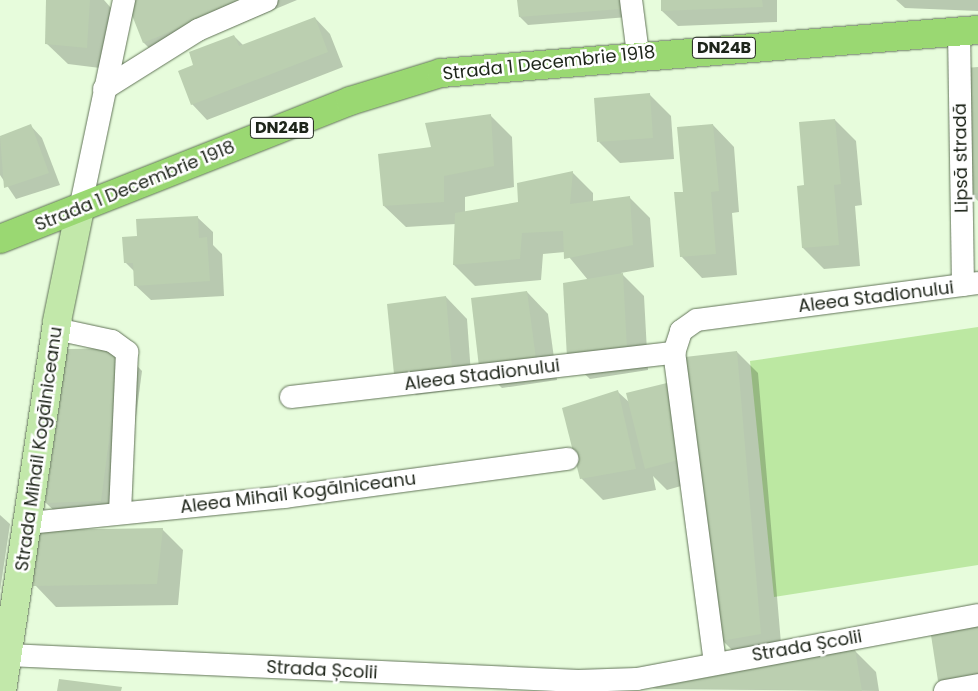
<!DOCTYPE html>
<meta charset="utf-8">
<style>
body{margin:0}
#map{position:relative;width:978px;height:691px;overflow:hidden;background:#e7fcdc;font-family:Poppins,sans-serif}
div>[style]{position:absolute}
.green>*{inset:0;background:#bce8a2}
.shadow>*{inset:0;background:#0003}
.building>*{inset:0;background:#bbcfb0}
.roads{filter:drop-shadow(0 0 1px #637559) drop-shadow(0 0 1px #637559)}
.minor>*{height:22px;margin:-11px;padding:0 11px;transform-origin:11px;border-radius:11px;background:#fff}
.major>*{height:28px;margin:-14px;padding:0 14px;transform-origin:14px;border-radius:14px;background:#c2e8aa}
.highway>*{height:28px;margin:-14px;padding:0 14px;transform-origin:14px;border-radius:14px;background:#9ad872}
span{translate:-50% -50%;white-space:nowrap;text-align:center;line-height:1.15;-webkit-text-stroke:5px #fff;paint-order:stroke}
.shield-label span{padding:1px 4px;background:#fff;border:1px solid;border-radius:4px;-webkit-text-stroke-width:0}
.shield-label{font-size:16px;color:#1e251a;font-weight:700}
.street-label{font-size:18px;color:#1e251a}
</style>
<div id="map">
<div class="green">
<div style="clip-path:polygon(978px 327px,978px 565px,774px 597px,750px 361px)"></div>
</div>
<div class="shadow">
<div style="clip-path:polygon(47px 0,104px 0,111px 8px,108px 69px,68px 64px,46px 43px)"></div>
<div style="clip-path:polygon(127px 0,297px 0,159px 58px,144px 43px)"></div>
<div style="clip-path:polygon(518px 0,628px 0,628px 17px,528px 25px,520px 17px)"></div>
<div style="clip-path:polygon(662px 0,777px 0,777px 22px,678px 26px,662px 11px)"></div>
<div style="clip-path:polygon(896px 0,978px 0,978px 11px,905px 8px)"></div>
<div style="clip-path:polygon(315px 18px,330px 34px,343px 67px,207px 120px,192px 104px,195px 66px,234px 36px,244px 46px)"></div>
<div style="clip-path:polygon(978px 68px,978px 201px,971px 194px)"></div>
<div style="clip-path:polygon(649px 94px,671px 116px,674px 159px,620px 163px,599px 142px)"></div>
<div style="clip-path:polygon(491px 116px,512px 137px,514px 187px,465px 197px,465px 212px,520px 203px,572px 172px,593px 193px,593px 202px,629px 197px,650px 218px,654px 267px,621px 273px,644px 296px,648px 370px,590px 379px,568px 358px,588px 280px,565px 252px,543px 254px,541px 280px,475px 286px,454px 265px,456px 224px,406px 227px,384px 206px,433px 148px)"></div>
<div style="clip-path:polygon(835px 120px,856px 141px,862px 205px,855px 206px,860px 266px,824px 269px,803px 248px,798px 187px,806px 187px)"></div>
<div style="clip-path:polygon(713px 125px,734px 147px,739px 212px,732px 213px,737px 275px,702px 278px,681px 256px)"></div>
<div style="clip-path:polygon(31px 126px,42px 138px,60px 185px,16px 199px,0 175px,0 138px)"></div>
<div style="clip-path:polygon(197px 217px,213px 232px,213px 245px,222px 254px,224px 296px,151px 300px,135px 285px,135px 272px,125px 262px,138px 237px)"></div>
<div style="clip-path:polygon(527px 292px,548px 314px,557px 380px,502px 388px,480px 367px)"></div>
<div style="clip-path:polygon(446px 297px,467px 319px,472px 388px,416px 395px,395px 374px)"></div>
<div style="clip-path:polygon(121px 349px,142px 371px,122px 522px,68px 524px,46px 503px,68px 350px)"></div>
<div style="clip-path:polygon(737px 352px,758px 373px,782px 655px,743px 661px,722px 640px,702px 480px,667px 490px,653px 476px,656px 490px,603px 500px,581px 478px,618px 392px,630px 403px)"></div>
<div style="clip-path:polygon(0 515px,10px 524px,0 591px)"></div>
<div style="clip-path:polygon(162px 529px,183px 550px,178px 605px,56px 607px,35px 585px)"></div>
<div style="clip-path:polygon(855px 651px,876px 672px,879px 691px,652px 689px)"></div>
</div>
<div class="building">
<div style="clip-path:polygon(46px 0,90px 0,87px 48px,45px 44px)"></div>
<div style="clip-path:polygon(126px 0,246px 0,143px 43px)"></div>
<div style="clip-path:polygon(517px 0,621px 0,621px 9px,519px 17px)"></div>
<div style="clip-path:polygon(661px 0,762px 0,763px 7px,661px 11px)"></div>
<div style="clip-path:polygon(315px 17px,328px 52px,191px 105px,178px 71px,193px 65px,189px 52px,234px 35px,239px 46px)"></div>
<div style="clip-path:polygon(978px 67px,978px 193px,970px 194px,965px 68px)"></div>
<div style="clip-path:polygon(650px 93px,653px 138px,597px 142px,594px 98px)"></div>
<div style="clip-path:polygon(491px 114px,494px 166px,444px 176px,444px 202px,383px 206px,378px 154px,431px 147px,425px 123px)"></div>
<div style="clip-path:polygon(835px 119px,841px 184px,834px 185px,839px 245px,802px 248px,797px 186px,804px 185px,799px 122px)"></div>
<div style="clip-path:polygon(31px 124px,49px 173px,4px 188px,0 136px)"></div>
<div style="clip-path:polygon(713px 124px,719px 191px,711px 192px,716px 254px,680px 257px,674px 192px,683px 192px,677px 127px)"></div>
<div style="clip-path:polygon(573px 171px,570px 204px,630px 196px,633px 245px,564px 259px,563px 231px,522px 233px,520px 259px,453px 265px,455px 213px,518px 202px,517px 183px)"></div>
<div style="clip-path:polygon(198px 216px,199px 238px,207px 237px,210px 281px,134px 286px,133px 263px,124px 263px,122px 237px,137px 236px,136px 219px)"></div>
<div style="clip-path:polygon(623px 273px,627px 349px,567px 358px,563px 283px)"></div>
<div style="clip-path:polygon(527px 291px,536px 359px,479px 367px,471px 298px)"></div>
<div style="clip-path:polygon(446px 296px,452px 367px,394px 374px,387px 304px)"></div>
<div style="clip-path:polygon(121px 348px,101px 501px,45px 503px,67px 349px)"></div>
<div style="clip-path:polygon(737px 351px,761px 634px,721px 641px,685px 357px)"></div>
<div style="clip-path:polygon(671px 382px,682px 459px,645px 469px,626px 393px)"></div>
<div style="clip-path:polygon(618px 390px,636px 469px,580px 479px,562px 408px)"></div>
<div style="clip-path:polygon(163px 528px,157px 584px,33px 586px,37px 530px)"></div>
<div style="clip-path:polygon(978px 625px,978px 674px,938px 681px,931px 635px)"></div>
<div style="clip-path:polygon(855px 649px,862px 691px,651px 688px)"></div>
<div style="clip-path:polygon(59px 679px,122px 687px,121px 691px,57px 691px)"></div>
</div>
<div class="roads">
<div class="minor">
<div style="left:631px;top:0;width:54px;rotate:82.6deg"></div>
<div style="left:959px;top:31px;width:254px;rotate:89.1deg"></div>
<div style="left:104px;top:89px;width:111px;rotate:-32.1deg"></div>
<div style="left:198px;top:30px;width:75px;rotate:-23.5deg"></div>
<div style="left:80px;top:209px;width:214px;rotate:-78.1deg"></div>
<div style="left:56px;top:329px;width:57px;rotate:12.1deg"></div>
<div style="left:112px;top:341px;width:19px;rotate:36deg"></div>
<div style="left:127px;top:352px;width:161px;rotate:92.5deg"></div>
<div style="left:291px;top:397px;width:386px;rotate:-6.6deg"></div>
<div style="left:29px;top:523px;width:257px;rotate:-5.8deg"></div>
<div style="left:285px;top:497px;width:285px;rotate:-7.7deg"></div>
<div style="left:8px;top:655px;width:571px;rotate:2.61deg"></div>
<div style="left:578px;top:681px;width:59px;rotate:-1.9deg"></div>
<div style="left:637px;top:679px;width:347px;rotate:-10.6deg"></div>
<div style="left:715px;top:663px;width:313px;rotate:-97.5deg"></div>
<div style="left:674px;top:353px;width:23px;rotate:-72deg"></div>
<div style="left:681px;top:331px;width:19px;rotate:-35deg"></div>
<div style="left:697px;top:320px;width:283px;rotate:-7.5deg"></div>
<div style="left:945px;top:691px;width:34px;rotate:-10deg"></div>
</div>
<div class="major">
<div style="left:2px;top:691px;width:374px;rotate:-81.5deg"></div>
<div style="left:57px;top:321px;width:114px;rotate:-78.4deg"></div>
</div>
<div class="highway">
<div style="left:0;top:239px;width:376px;rotate:-21.5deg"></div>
<div style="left:350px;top:101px;width:95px;rotate:-17.1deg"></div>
<div style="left:441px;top:73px;width:539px;rotate:-4.58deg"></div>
</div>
</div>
<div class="shield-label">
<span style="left:724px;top:48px">DN24B</span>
<span style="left:282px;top:128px">DN24B</span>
</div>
<div class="street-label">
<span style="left:549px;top:63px;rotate:-6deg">Strada 1 Decembrie 1918</span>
<span style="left:961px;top:158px;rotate:-91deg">Lipsă stradă</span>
<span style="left:135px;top:186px;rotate:-22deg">Strada 1 Decembrie 1918</span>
<span style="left:876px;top:297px;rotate:-7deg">Aleea Stadionului</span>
<span style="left:482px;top:375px;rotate:-7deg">Aleea Stadionului</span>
<span style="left:39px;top:449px;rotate:-82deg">Strada Mihail Kogălniceanu</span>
<span style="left:298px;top:493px;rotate:-7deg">Aleea Mihail Kogălniceanu</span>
<span style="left:807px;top:646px;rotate:-10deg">Strada Școlii</span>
<span style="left:322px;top:670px;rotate:3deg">Strada Școlii</span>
</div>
</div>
